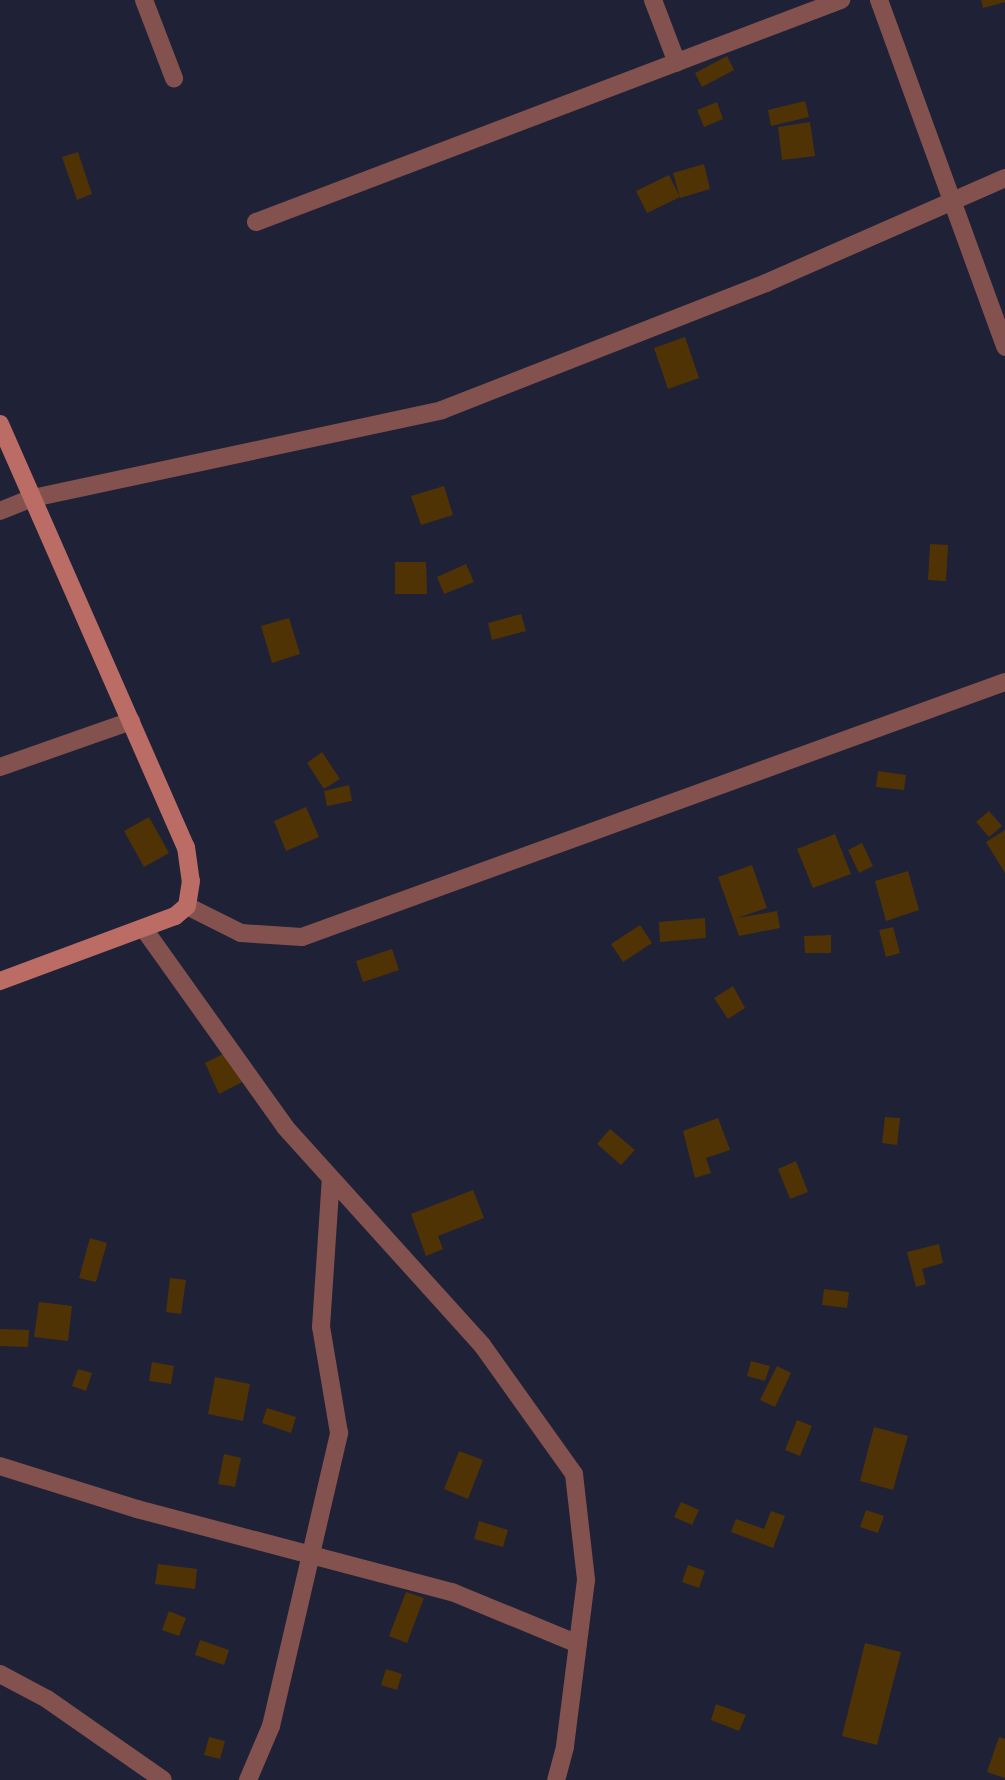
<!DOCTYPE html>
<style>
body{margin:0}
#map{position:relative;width:1005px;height:1780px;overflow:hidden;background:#1f2136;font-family:"Archivo Narrow",sans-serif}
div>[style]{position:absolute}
.building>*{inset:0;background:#503305}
.street>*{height:18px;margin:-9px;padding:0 9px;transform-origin:9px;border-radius:9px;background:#83524e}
.secondary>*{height:18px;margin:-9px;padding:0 9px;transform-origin:9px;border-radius:9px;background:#ba6c65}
span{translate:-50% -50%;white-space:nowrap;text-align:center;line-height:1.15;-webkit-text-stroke:5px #16172b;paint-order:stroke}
</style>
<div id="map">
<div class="building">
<div style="clip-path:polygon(981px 0,1005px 0,1005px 2px,983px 8px)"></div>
<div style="clip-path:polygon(727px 56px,734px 70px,702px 87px,695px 73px)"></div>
<div style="clip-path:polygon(805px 101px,809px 117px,771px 126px,768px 110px)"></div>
<div style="clip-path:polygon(717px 102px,723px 119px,704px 127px,697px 110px)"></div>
<div style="clip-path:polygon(810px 122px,815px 156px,782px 160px,778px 127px)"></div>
<div style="clip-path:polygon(78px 152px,92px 194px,77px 200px,62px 157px)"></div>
<div style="clip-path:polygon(704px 164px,710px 189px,680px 198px,673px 173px)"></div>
<div style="clip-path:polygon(669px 175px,680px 197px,647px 213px,636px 191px)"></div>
<div style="clip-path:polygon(685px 337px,699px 378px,668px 389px,654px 348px)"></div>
<div style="clip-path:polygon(444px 486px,453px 515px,421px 525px,411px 496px)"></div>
<div style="clip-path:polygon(930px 544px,948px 545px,946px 581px,928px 580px)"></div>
<div style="clip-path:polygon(395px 562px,426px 562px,427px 594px,395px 594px)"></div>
<div style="clip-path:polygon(466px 564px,474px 582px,444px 594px,437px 577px)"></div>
<div style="clip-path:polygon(521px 614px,526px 631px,492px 640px,488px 623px)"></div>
<div style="clip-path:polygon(289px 618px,300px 654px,272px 663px,261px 626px)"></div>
<div style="clip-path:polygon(322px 752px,340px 779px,324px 789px,307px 763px)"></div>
<div style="clip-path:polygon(878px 771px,906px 775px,904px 790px,876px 787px)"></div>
<div style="clip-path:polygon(349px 785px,352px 801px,327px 806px,324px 791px)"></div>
<div style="clip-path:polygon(306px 807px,319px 837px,286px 851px,274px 821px)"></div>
<div style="clip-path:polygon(989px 811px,1002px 826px,989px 837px,976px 822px)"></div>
<div style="clip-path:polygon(149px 817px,169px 853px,144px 867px,124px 831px)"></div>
<div style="clip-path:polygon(1005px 830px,1005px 873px,986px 842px)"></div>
<div style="clip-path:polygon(835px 834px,851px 874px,813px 888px,797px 849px)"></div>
<div style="clip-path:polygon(862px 843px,873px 866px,859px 873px,848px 850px)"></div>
<div style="clip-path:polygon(752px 865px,767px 908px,737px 918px,777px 911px,780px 928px,739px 936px,718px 877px)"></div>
<div style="clip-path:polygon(908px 871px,919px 910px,886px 921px,875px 881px)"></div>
<div style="clip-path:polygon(705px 918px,706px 938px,660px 942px,659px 922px)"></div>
<div style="clip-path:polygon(640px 925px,652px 943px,623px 962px,611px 944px)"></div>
<div style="clip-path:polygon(893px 927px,900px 953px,886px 957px,879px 930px)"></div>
<div style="clip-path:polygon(831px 935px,831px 953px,805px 953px,804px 936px)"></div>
<div style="clip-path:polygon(392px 949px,399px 970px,363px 982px,356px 961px)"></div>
<div style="clip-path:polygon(733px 986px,745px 1008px,728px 1019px,714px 998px)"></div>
<div style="clip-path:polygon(239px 1046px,254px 1076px,219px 1094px,205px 1063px)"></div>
<div style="clip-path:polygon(885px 1117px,900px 1118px,897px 1145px,882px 1143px)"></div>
<div style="clip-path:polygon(718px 1118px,730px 1150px,706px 1158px,711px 1173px,695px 1178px,683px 1131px)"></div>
<div style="clip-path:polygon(610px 1129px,635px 1150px,621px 1165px,597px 1144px)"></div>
<div style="clip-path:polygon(796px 1161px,808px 1192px,790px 1199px,778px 1169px)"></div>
<div style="clip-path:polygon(473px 1190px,484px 1218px,438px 1236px,443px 1249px,426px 1256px,411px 1214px)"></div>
<div style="clip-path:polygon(90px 1238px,107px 1243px,96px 1282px,79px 1278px)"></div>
<div style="clip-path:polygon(939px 1244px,943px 1263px,922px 1269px,926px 1284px,916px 1287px,907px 1252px)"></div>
<div style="clip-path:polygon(170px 1278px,186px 1280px,181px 1314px,166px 1312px)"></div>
<div style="clip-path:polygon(824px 1289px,849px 1292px,847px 1308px,822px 1305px)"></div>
<div style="clip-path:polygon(39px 1302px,72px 1306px,68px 1341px,34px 1337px)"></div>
<div style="clip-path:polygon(0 1329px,29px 1330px,28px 1347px,0 1346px)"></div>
<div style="clip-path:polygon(751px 1361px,770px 1366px,765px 1381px,747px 1376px)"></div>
<div style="clip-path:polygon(152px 1362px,174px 1366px,171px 1384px,149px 1381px)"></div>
<div style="clip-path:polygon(777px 1366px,791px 1373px,775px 1407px,760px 1400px)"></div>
<div style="clip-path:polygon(78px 1369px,92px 1373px,86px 1391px,72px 1386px)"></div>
<div style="clip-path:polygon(215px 1377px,250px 1384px,243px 1421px,208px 1414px)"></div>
<div style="clip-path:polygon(267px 1408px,296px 1417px,291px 1433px,262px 1423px)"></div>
<div style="clip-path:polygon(797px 1420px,812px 1426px,800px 1456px,785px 1450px)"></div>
<div style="clip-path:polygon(874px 1427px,908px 1436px,893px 1490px,860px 1481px)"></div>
<div style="clip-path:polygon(459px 1451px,483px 1460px,468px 1499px,444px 1489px)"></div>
<div style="clip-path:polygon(224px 1454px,241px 1458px,235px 1487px,218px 1484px)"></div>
<div style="clip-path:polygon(681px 1502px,699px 1510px,692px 1525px,674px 1517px)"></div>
<div style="clip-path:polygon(866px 1510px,884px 1516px,878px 1533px,860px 1527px)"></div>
<div style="clip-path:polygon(771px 1511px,785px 1516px,773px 1548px,731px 1532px,736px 1519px,764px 1529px)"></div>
<div style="clip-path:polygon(479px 1521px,508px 1530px,503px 1547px,474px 1539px)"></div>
<div style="clip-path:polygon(158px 1564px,197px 1569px,195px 1589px,155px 1584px)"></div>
<div style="clip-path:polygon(688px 1565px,705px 1571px,699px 1588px,682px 1582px)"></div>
<div style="clip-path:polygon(406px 1592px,424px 1598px,407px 1643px,389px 1636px)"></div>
<div style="clip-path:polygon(169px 1611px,186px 1618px,179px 1636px,162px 1630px)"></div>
<div style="clip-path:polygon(200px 1640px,229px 1650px,224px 1665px,195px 1655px)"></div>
<div style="clip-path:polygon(865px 1643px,901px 1652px,877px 1745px,842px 1736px)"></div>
<div style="clip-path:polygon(386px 1669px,402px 1674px,397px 1690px,381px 1685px)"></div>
<div style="clip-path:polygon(716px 1704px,746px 1715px,739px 1731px,711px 1720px)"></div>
<div style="clip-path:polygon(209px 1737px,225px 1741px,220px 1759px,204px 1755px)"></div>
<div style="clip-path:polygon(999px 1737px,1005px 1739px,1005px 1778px,987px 1772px)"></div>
</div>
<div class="street">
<div style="left:144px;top:0;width:84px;rotate:69deg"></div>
<div style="left:653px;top:0;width:67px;rotate:69.1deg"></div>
<div style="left:879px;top:0;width:369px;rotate:70deg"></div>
<div style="left:256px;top:222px;width:626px;rotate:-20.78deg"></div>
<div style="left:0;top:511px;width:35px;rotate:-22deg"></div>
<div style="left:33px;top:498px;width:418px;rotate:-12.1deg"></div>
<div style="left:442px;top:410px;width:348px;rotate:-21.4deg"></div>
<div style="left:766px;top:283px;width:261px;rotate:-23.7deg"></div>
<div style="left:0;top:767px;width:139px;rotate:-19.3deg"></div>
<div style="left:187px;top:906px;width:60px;rotate:26.6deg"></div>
<div style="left:241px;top:933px;width:61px;rotate:3.8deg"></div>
<div style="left:302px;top:937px;width:748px;rotate:-19.94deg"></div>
<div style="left:144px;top:929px;width:243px;rotate:54.5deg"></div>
<div style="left:285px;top:1127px;width:294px;rotate:47.9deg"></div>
<div style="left:482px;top:1345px;width:158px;rotate:54.5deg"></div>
<div style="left:574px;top:1474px;width:107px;rotate:83.5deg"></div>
<div style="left:586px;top:1580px;width:168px;rotate:97.2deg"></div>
<div style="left:565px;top:1747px;width:34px;rotate:105deg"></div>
<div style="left:0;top:1466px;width:144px;rotate:17.4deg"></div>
<div style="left:137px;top:1509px;width:326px;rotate:14.8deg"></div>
<div style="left:452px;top:1592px;width:136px;rotate:22.4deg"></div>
<div style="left:0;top:1674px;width:53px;rotate:28deg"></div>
<div style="left:47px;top:1699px;width:141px;rotate:34.9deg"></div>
<div style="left:248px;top:1780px;width:59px;rotate:-66.9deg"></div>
<div style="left:271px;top:1726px;width:301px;rotate:-76.9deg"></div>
<div style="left:339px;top:1433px;width:108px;rotate:-99.6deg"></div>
<div style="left:321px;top:1327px;width:149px;rotate:-86.2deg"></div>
</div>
<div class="secondary">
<div style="left:0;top:424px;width:462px;rotate:66.3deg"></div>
<div style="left:186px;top:847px;width:34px;rotate:82deg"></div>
<div style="left:191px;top:881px;width:25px;rotate:99deg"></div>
<div style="left:187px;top:906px;width:16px;rotate:140deg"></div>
<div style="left:175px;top:916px;width:187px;rotate:159.6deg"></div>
</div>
</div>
